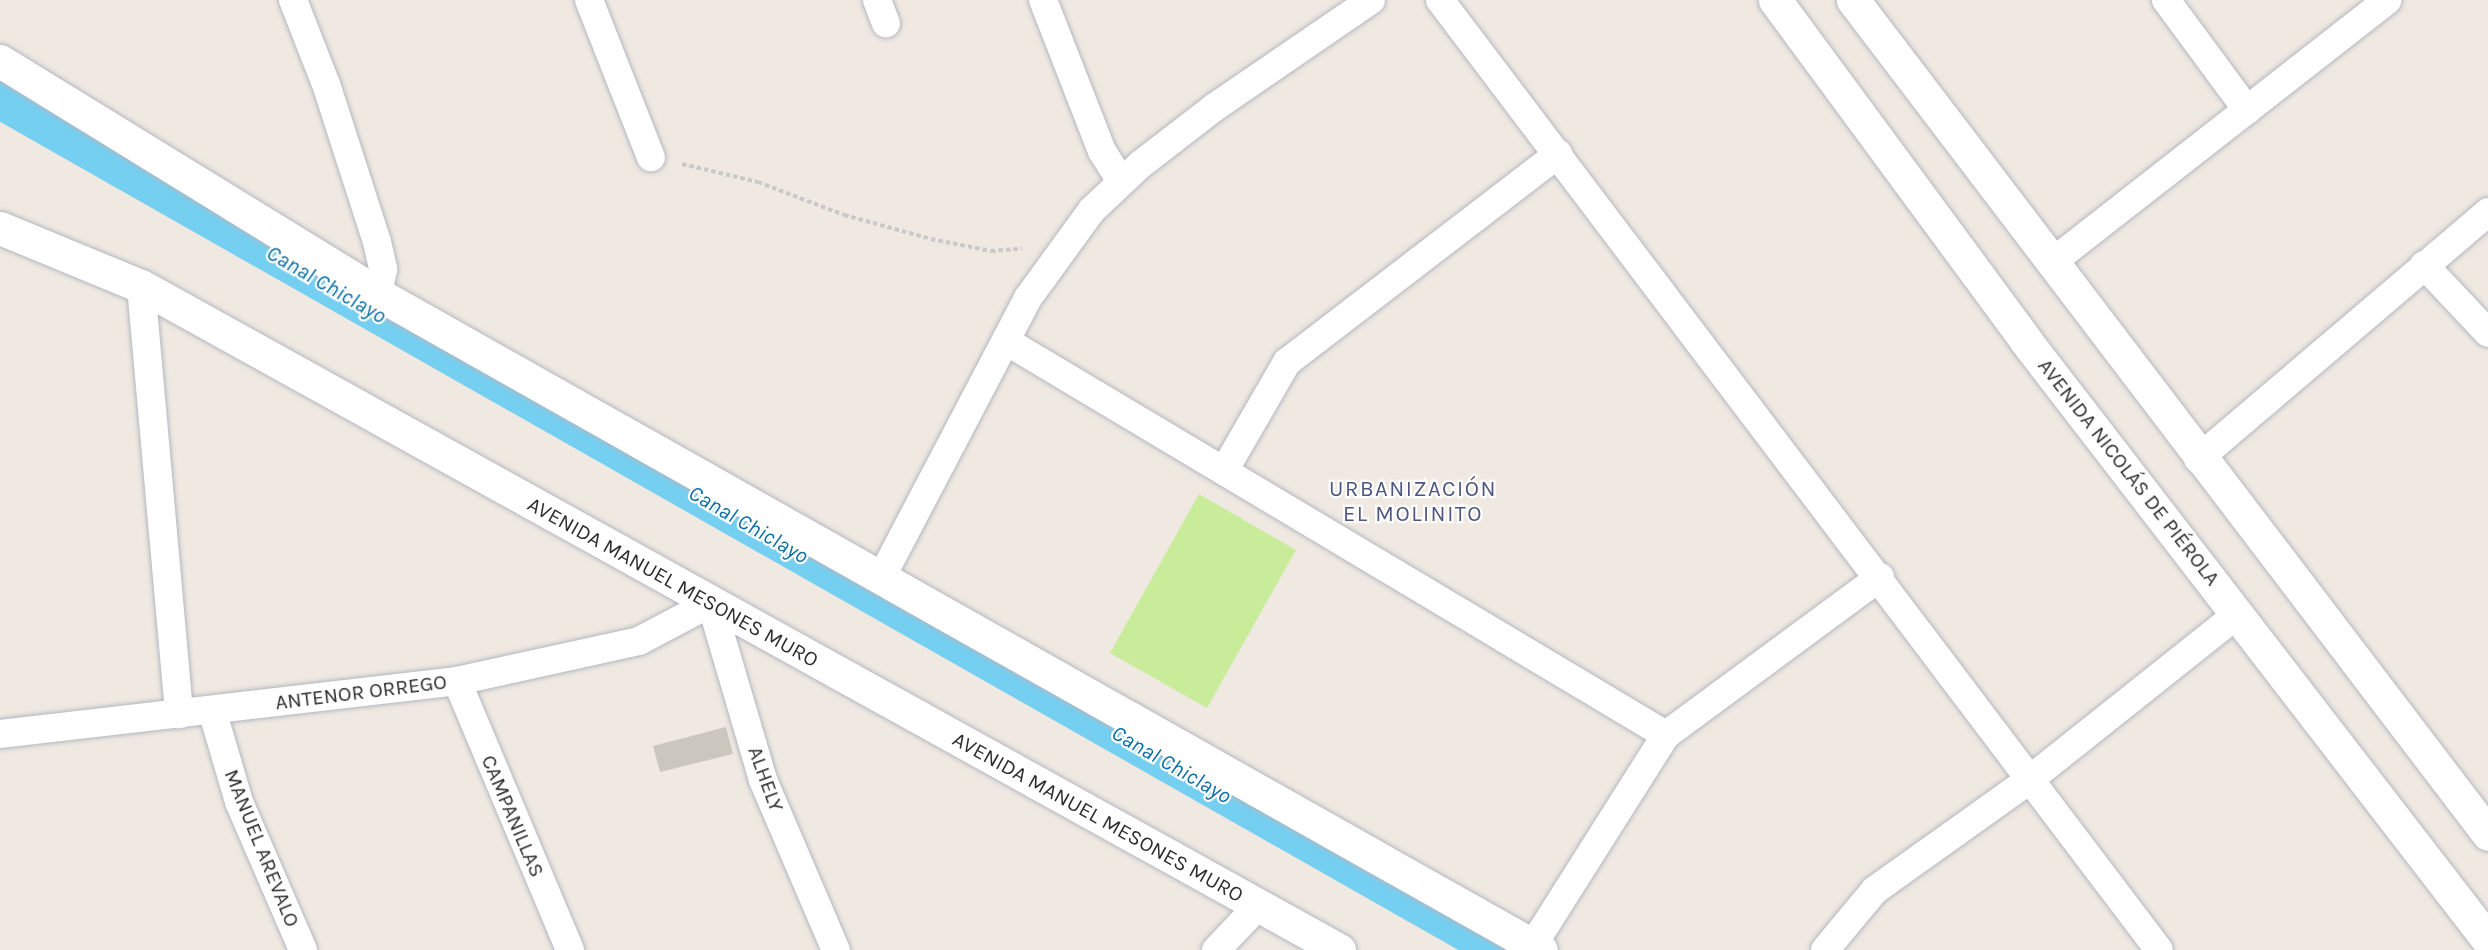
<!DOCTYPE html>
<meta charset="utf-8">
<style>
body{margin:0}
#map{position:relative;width:2488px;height:950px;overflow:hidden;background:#efe9e1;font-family:Karla,sans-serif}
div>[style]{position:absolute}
.pitch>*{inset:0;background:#c9ec9a}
.canal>*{height:38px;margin:-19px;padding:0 19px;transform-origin:19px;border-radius:19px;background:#75cff0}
.building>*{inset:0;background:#cbc7bf}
.path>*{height:4px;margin-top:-2px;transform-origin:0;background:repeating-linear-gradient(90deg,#c9c9c9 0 4.5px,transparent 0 7.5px)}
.roads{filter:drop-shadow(0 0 2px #b4b7c1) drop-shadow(0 0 2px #b4b7c1)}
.street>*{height:28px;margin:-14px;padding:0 14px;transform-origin:14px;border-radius:14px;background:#fff}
.secondary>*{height:33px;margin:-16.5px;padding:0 16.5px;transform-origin:16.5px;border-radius:16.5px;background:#fff}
span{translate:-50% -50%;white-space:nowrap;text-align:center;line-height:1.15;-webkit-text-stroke:4.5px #fff;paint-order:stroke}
.street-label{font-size:21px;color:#2e2e2e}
.water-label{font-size:22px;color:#0d6fa3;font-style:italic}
.neighbourhood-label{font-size:22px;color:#4d5680;letter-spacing:1.5px}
</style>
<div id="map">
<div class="pitch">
<div style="clip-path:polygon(1199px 494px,1296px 550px,1207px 708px,1110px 653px)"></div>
</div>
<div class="canal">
<div style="left:0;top:100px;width:1721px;rotate:29.59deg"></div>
</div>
<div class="building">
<div style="clip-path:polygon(726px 727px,733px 754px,660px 772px,653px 746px)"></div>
</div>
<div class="path">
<div style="left:682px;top:164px;width:78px;rotate:13.3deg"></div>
<div style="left:758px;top:182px;width:92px;rotate:21deg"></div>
<div style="left:844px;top:215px;width:90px;rotate:15.4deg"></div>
<div style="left:931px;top:239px;width:61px;rotate:11.3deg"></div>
<div style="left:991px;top:251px;width:31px;rotate:-4deg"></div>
</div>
<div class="roads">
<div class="street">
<div style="left:293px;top:0;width:90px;rotate:68.6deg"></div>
<div style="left:326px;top:84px;width:166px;rotate:72.1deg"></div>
<div style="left:377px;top:242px;width:28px;rotate:77deg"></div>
<div style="left:383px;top:269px;width:25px;rotate:101deg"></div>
<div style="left:589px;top:0;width:169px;rotate:68.5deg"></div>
<div style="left:877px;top:0;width:25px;rotate:69deg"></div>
<div style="left:1043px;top:0;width:162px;rotate:68.7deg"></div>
<div style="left:1102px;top:151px;width:36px;rotate:58deg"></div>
<div style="left:1440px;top:0;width:1191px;rotate:52.88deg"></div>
<div style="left:2166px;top:0;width:137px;rotate:53.6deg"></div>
<div style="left:2051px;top:263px;width:427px;rotate:-38deg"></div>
<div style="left:2424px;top:265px;width:93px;rotate:46.7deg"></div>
<div style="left:141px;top:286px;width:430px;rotate:84.9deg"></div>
<div style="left:1006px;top:341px;width:769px;rotate:30.84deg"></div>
<div style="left:2198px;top:459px;width:381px;rotate:-40.4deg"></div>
<div style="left:1224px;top:471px;width:126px;rotate:-60deg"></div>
<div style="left:1287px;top:362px;width:342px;rotate:-37.5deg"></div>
<div style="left:881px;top:578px;width:316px;rotate:-62.3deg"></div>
<div style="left:1028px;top:298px;width:109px;rotate:-54deg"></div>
<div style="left:1092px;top:210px;width:67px;rotate:-43.2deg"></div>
<div style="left:1141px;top:164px;width:93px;rotate:-37.6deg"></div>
<div style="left:1215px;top:107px;width:189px;rotate:-34.4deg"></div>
<div style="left:457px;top:681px;width:292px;rotate:67.2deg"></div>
<div style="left:212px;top:710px;width:96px;rotate:73.6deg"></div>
<div style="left:239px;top:802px;width:161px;rotate:66.6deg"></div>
<div style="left:0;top:734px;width:460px;rotate:-6.6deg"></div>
<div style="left:457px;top:681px;width:186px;rotate:-12.4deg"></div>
<div style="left:639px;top:641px;width:81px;rotate:-27.8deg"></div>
<div style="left:711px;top:603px;width:184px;rotate:73.6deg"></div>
<div style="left:763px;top:780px;width:185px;rotate:66.8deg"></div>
<div style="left:1533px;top:945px;width:249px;rotate:-57.7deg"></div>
<div style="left:1666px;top:735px;width:266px;rotate:-36.4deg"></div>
<div style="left:1216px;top:950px;width:61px;rotate:-46.3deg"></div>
<div style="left:1825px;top:950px;width:78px;rotate:-50.2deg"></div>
<div style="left:1875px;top:890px;width:189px;rotate:-35.5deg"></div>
<div style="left:2029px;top:780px;width:268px;rotate:-38.5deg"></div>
</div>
<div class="secondary">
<div style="left:1775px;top:0;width:423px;rotate:53.6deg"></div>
<div style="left:2026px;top:341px;width:756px;rotate:52.36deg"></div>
<div style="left:1853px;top:0;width:1048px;rotate:52.71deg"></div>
<div style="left:0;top:61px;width:444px;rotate:31.6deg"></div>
<div style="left:378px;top:294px;width:1335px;rotate:29.43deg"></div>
<div style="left:0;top:228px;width:152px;rotate:22.4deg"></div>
<div style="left:141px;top:286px;width:1370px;rotate:29deg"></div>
</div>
</div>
<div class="street-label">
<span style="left:2129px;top:472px;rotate:52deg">AVENIDA NICOLÁS DE PIÉROLA</span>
<span style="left:673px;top:582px;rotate:29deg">AVENIDA MANUEL MESONES MURO</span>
<span style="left:361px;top:692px;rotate:-7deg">ANTENOR ORREGO</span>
<span style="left:766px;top:779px;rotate:70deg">ALHELY</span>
<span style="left:513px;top:816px;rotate:67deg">CAMPANILLAS</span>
<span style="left:1098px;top:817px;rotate:29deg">AVENIDA MANUEL MESONES MURO</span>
<span style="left:262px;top:848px;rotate:68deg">MANUEL AREVALO</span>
</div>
<div class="water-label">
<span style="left:326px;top:285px;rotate:30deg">Canal Chiclayo</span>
<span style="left:748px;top:525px;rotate:30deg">Canal Chiclayo</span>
<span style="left:1171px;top:765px;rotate:30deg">Canal Chiclayo</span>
</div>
<div class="neighbourhood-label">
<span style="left:1413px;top:502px">URBANIZACIÓN<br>EL MOLINITO</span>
</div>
</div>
